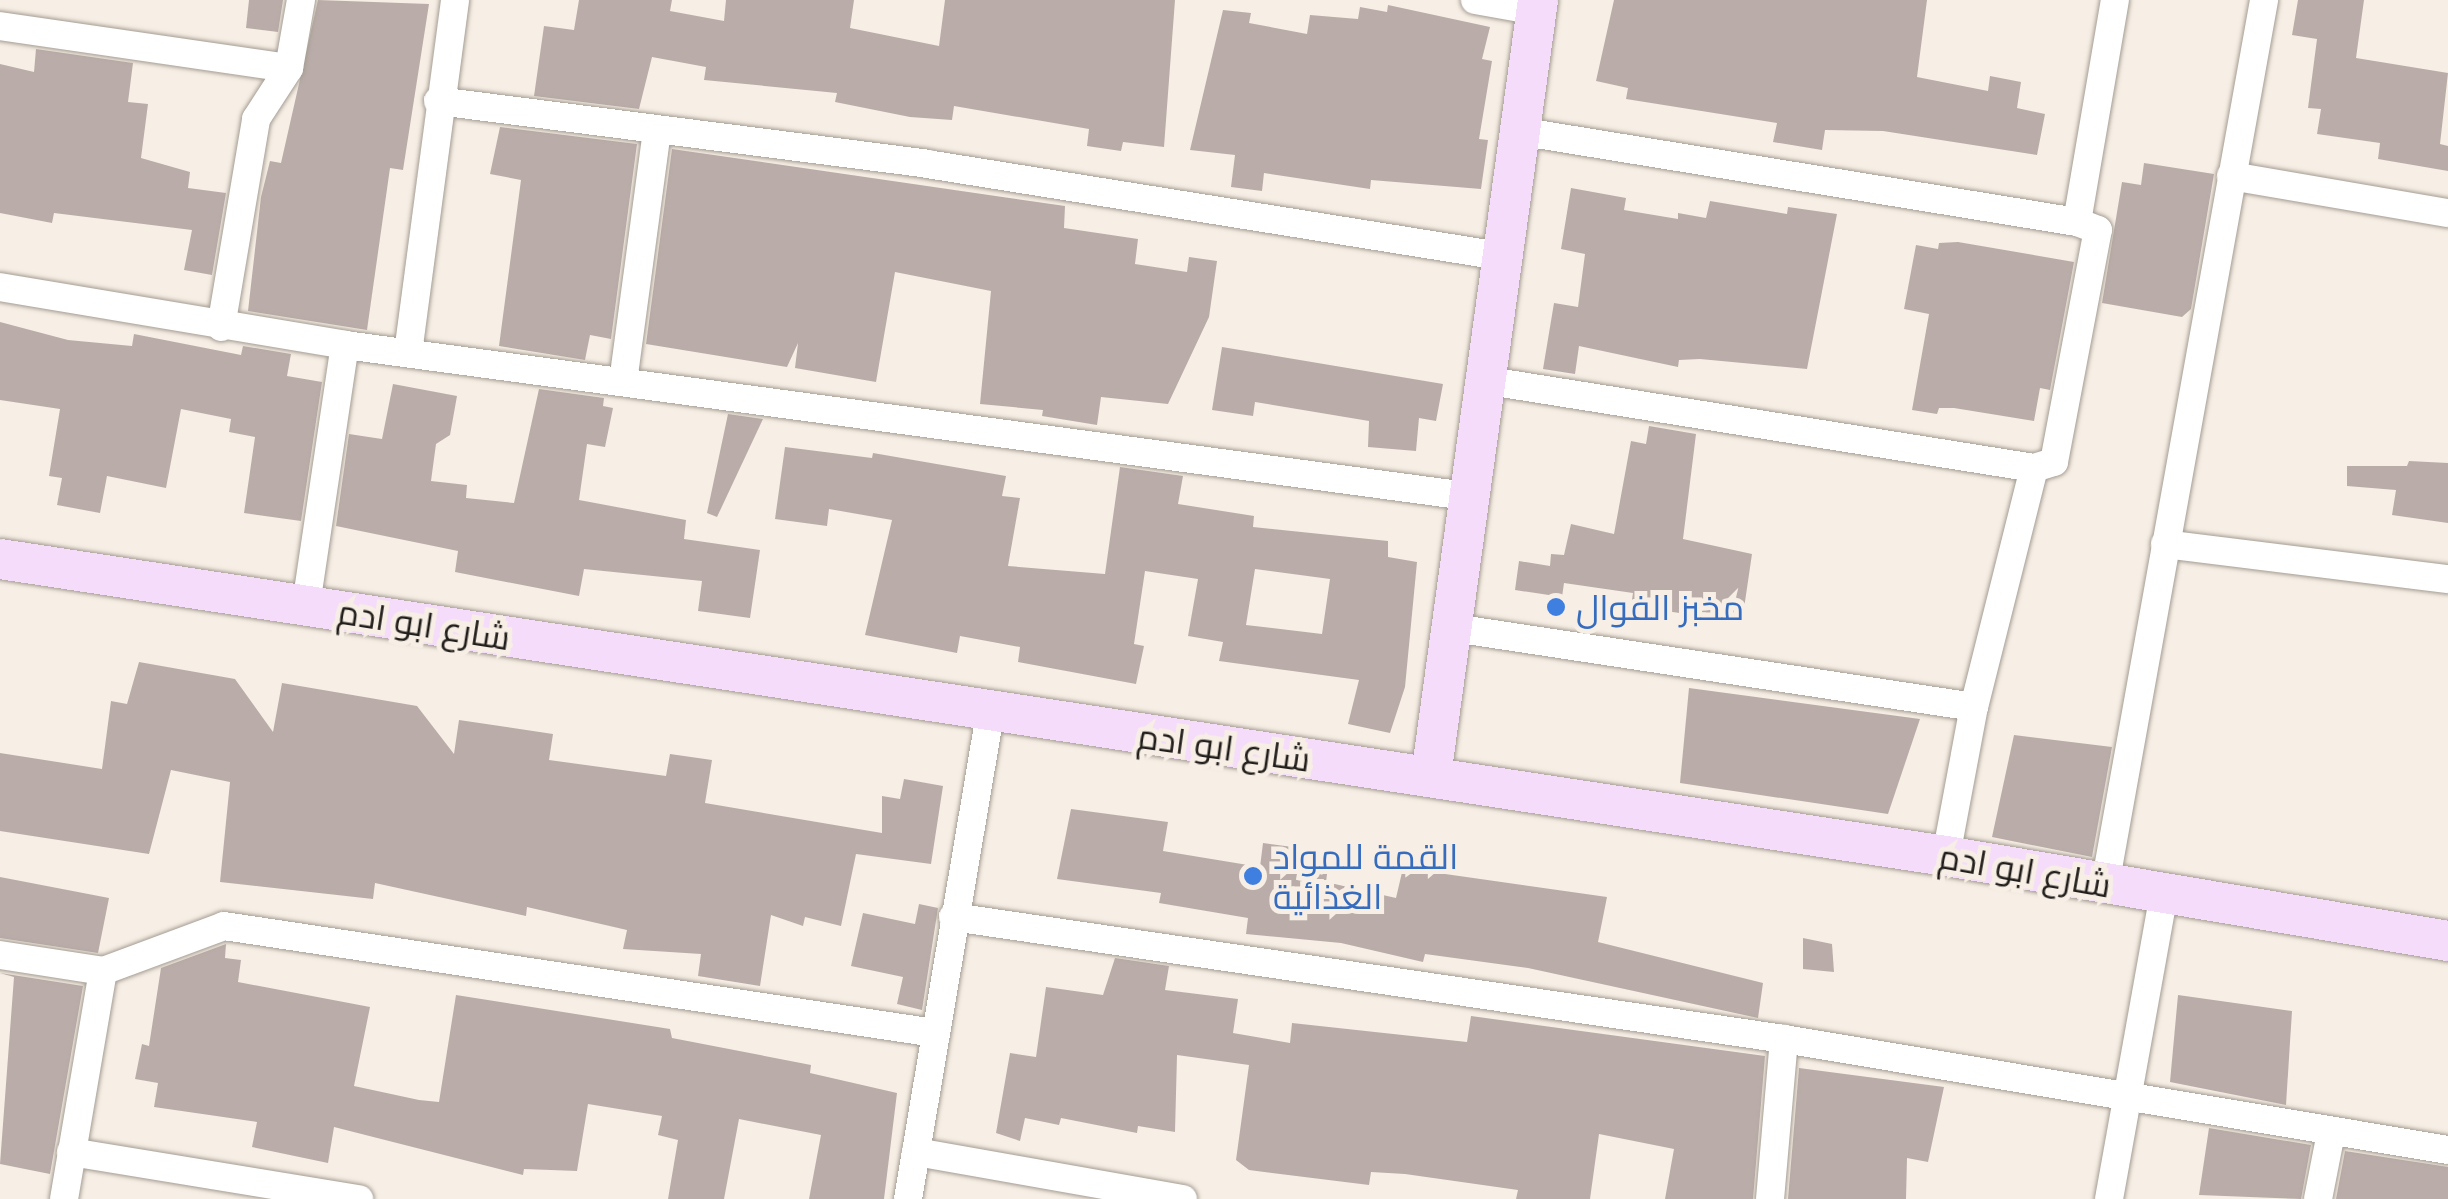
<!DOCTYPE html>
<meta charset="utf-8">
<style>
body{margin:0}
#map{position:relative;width:2448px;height:1199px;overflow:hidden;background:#f7efe5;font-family:Quicksand,Cairo,sans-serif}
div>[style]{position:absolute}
.building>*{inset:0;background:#baada9}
.roads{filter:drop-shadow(0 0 2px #a49c93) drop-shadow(0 0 2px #a49c93)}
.street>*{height:28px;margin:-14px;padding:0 14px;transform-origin:14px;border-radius:14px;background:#fff}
.secondary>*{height:40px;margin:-20px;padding:0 20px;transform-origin:20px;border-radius:20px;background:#f4dcfa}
.dots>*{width:28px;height:28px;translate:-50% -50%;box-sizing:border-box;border:5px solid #f7efe5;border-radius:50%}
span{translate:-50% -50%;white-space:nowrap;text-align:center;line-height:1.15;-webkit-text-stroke:10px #f7efe5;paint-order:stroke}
.shop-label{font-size:35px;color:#366cbe}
.left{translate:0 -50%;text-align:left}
.street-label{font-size:35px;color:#211e1b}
</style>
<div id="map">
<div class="building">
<div style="clip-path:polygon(249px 0,283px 0,278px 32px,246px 28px)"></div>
<div style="clip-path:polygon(318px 0,429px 4px,403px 170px,390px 168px,367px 330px,248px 311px,261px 197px,270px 161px,281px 163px)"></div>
<div style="clip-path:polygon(579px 0,672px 0,670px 11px,724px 21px,726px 0,854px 0,850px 28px,939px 46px,945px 0,1175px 0,1164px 147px,1123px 142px,1121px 151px,1087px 146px,1089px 129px,954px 106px,952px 120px,910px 117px,835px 102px,837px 93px,704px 80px,706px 67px,652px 57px,639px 109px,534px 96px,544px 26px,574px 30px)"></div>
<div style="clip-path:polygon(1614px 0,1927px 0,1917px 77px,1988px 91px,1990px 76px,2021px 82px,2017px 108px,2045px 114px,2037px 155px,1883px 131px,1825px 130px,1822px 150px,1773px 142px,1777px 123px,1626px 99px,1628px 88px,1596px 81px)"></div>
<div style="clip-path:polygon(2298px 0,2364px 0,2356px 58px,2448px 73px,2440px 144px,2448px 146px,2448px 171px,2378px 159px,2380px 143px,2317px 134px,2321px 109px,2308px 108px,2317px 39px,2292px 35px)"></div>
<div style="clip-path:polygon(1388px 5px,1490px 27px,1482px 59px,1492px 61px,1479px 139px,1488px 140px,1481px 189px,1371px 180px,1370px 189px,1264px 173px,1262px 191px,1231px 187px,1235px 155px,1190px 150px,1223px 10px,1251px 13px,1249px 23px,1307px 34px,1310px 15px,1358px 19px,1360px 7px,1387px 12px)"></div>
<div style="clip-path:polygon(36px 49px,133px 63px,128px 102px,148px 104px,141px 158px,190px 172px,188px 188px,226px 193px,212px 275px,184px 270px,192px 230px,54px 213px,52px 223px,0 213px,0 64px,34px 72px)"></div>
<div style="clip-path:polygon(500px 127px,637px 144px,611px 339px,590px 335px,585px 360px,499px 346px,521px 180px,490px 174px)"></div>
<div style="clip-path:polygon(672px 149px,1065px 206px,1064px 228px,1138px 239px,1135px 264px,1187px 272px,1189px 257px,1217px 261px,1209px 317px,1168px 404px,1101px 397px,1097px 425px,1042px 416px,1043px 410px,980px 404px,991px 291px,895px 272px,876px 382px,795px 368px,798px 343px,787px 367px,646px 344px)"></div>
<div style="clip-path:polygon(2144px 163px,2214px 174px,2191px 309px,2182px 317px,2102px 303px,2122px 182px,2141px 185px)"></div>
<div style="clip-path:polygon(1571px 188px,1626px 198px,1624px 210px,1678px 219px,1678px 213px,1706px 218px,1710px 201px,1787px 214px,1788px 207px,1837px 214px,1807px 369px,1700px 359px,1679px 360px,1678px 367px,1579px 346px,1575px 374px,1543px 369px,1554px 303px,1578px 307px,1585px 254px,1561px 249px)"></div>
<div style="clip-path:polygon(1958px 242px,2074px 262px,2050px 390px,2040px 388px,2034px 421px,1954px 408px,1939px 408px,1937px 414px,1912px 410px,1929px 314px,1904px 309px,1916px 245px,1938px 249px,1939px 243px)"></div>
<div style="clip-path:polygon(0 322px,68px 340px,132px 346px,134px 334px,241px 355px,243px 346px,291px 354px,287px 376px,322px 382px,301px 521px,244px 513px,255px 437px,229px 432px,231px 419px,181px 409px,166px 488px,107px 476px,100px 513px,57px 505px,62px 478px,49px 476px,60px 409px,0 400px)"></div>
<div style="clip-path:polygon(1222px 347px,1443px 384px,1436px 421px,1419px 418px,1416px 451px,1368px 447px,1369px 421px,1255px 402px,1253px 416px,1212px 410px)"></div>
<div style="clip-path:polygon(393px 384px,457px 396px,450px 435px,436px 444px,431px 481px,467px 485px,466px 498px,514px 503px,539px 389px,604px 398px,603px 406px,613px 408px,605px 447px,587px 444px,579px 500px,686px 520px,684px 539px,760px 550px,750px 618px,698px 611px,702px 581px,584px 569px,579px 596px,455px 572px,458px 551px,336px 526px,349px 434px,382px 439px)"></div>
<div style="clip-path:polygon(728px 414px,763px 419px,717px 517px,707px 513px)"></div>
<div style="clip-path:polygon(1649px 426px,1696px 434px,1683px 539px,1752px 554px,1742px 622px,1631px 606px,1633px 593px,1564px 583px,1562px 597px,1515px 590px,1519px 561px,1550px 566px,1551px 554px,1564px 555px,1571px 524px,1614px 534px,1631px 441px,1646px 444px)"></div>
<div style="clip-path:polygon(evenodd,785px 447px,872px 458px,873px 453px,1006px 476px,1002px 496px,1020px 498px,1008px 566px,1105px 574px,1120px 467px,1183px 476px,1178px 504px,1254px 516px,1253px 527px,1388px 541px,1388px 557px,1417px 562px,1405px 687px,1390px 733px,1348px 724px,1359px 680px,1219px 661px,1223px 642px,1188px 636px,1198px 579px,1145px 571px,1134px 644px,1144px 646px,1136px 684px,1018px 662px,1020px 647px,960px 636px,957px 653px,865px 635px,892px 520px,829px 509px,827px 526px,775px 519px,785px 447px,1255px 569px,1330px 579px,1322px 634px,1246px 625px,1255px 569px)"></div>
<div style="clip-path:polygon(2409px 461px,2448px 463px,2448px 523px,2392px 515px,2396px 490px,2347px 486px,2347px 466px,2407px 466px)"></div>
<div style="clip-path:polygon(139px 662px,235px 679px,273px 732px,282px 683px,417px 706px,454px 754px,459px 720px,553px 734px,549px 760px,666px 776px,670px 754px,712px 760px,705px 803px,882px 833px,882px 796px,900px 799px,904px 779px,943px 786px,931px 864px,856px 854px,841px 926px,805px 917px,803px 926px,771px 915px,760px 986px,698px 976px,701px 954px,623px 949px,627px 930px,527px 907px,526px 916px,375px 883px,373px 899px,220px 882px,230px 782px,171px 770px,149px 854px,0 831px,0 753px,102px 769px,111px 701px,127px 704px)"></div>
<div style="clip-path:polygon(1689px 688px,1920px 719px,1888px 814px,1680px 783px)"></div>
<div style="clip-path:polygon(2014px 735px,2112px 747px,2092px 857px,1992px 837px)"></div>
<div style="clip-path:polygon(1071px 809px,1168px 822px,1163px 851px,1260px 867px,1263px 843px,1330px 852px,1326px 882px,1396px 898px,1403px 868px,1607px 897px,1598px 942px,1763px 983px,1758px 1018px,1528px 968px,1425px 954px,1423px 962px,1341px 943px,1246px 934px,1248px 918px,1159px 903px,1161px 893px,1057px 879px)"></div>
<div style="clip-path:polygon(0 877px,109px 898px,98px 953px,0 938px)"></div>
<div style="clip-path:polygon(919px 904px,938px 908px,922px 1010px,897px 1004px,903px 977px,851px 966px,863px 913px,915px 924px)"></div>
<div style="clip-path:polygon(1803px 938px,1832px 944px,1834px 972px,1803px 969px)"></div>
<div style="clip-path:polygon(226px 944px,225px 958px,241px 960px,238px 982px,370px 1007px,354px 1086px,419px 1100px,439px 1102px,456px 995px,670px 1029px,672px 1038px,811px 1065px,810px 1073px,897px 1093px,884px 1199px,809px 1199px,821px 1135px,739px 1119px,724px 1199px,668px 1199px,678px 1140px,658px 1135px,662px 1116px,588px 1104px,577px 1171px,524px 1169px,523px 1175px,334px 1127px,328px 1163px,252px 1147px,257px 1122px,154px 1107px,158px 1083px,135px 1079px,142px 1044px,149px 1046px,161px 968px)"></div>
<div style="clip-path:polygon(1115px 958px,1169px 966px,1165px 990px,1238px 999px,1233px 1033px,1290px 1043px,1292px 1023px,1467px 1042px,1471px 1016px,1765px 1056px,1753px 1199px,1665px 1199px,1674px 1149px,1599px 1134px,1590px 1199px,1516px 1199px,1518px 1190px,1405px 1174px,1371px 1172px,1369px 1185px,1249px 1170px,1236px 1160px,1249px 1065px,1177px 1055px,1175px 1132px,1138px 1126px,1137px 1133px,1061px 1118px,1059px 1125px,1025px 1118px,1020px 1141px,996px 1133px,1010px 1053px,1036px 1057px,1046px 987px,1103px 995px)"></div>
<div style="clip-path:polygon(0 973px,83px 986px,50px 1174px,0 1164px,14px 977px)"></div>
<div style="clip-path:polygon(2178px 995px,2292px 1011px,2286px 1105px,2170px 1082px)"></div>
<div style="clip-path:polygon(1799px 1068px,1944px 1087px,1928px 1162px,1907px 1158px,1906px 1199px,1788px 1199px)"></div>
<div style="clip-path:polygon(2209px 1128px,2311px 1145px,2301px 1199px,2199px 1195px)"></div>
<div style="clip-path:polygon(2345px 1151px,2448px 1167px,2448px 1199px,2336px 1199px)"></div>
</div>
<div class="roads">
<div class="street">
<div style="left:1475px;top:0;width:63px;rotate:10.1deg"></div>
<div style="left:0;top:26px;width:292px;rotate:8.3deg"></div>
<div style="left:438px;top:101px;width:493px;rotate:7.3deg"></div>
<div style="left:927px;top:164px;width:580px;rotate:9.12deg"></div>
<div style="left:1518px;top:131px;width:566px;rotate:9.25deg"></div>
<div style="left:2231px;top:176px;width:220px;rotate:9.7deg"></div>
<div style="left:0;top:287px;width:350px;rotate:9.5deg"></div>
<div style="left:345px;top:345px;width:1131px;rotate:7.67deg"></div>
<div style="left:221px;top:327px;width:211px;rotate:-80.4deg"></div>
<div style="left:256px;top:119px;width:61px;rotate:-57.1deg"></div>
<div style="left:289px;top:68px;width:69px;rotate:-80deg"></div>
<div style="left:408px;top:353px;width:356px;rotate:-82.4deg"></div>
<div style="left:1483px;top:380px;width:558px;rotate:9.07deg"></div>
<div style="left:623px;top:382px;width:254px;rotate:-82.3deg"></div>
<div style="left:2165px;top:544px;width:285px;rotate:7.1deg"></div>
<div style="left:306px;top:605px;width:263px;rotate:-81.5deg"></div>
<div style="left:1447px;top:627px;width:533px;rotate:8.63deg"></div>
<div style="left:1946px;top:856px;width:152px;rotate:-79.4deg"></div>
<div style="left:1974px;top:707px;width:246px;rotate:-75.9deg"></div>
<div style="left:2034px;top:468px;width:21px;rotate:-17deg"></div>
<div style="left:2054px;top:462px;width:236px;rotate:-79.3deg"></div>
<div style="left:2098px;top:230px;width:22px;rotate:-159deg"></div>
<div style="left:2077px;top:222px;width:225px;rotate:-80.3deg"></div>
<div style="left:2105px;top:885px;width:899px;rotate:-79.81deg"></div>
<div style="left:953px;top:917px;width:840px;rotate:8.35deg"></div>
<div style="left:1784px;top:1039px;width:673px;rotate:9.49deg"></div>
<div style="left:0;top:955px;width:104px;rotate:8.8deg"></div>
<div style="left:103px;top:971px;width:129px;rotate:-20.4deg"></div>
<div style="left:224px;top:926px;width:719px;rotate:8.56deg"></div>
<div style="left:71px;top:1152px;width:292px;rotate:9.3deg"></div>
<div style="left:916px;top:1152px;width:271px;rotate:10deg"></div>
<div style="left:64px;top:1199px;width:231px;rotate:-80.3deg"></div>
<div style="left:908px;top:1199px;width:492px;rotate:-80.4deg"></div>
<div style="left:1770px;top:1199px;width:161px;rotate:-85deg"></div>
<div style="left:2109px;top:1199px;width:311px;rotate:-79.8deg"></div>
<div style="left:2318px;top:1199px;width:67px;rotate:-78.9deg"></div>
</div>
<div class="secondary">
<div style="left:0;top:559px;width:1969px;rotate:8.68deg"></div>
<div style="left:1946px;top:856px;width:509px;rotate:9.61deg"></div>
<div style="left:1431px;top:776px;width:783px;rotate:-82.15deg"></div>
</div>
</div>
<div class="dots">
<div style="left:1556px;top:607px;background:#3f7fe0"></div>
<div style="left:1253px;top:876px;background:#3f7fe0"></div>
</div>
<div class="shop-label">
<span class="left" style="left:1576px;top:607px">مخبز الفوال</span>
<span class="left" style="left:1273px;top:876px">القمة للمواد<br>الغذائية</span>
</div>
<div class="street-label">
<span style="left:424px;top:624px;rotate:9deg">شارع ابو ادم</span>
<span style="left:1224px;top:747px;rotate:8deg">شارع ابو ادم</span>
<span style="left:2025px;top:870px;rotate:10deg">شارع ابو ادم</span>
</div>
</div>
